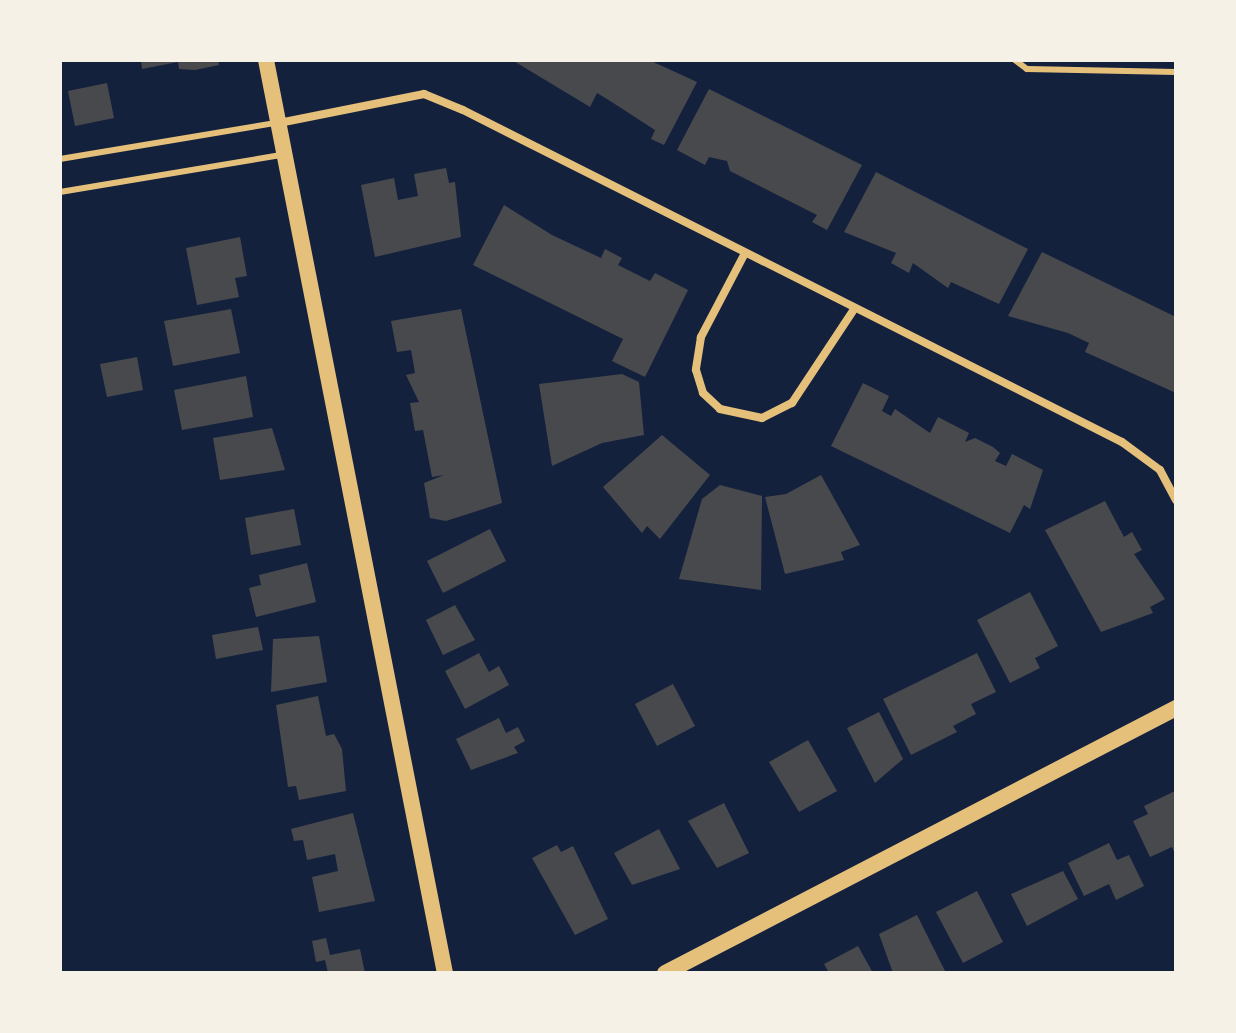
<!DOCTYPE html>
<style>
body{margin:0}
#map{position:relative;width:1236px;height:1033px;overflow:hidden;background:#14213d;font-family:"Source Sans 3",sans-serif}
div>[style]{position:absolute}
.building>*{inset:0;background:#48494c}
.service>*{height:6px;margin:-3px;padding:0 3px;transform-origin:3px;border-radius:3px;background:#e5c07b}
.minor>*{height:8px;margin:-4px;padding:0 4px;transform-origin:4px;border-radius:4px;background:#e5c07b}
.secondary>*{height:16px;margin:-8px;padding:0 8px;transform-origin:8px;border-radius:8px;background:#e5c07b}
span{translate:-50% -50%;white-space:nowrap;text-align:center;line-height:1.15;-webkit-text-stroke:6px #f6f1e7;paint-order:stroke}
.frame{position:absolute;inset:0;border:62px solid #f6f1e7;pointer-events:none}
</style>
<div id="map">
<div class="building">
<div style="clip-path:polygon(141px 60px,218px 60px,219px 65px,195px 70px,179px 69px,178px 62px,142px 69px)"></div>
<div style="clip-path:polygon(512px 60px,649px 60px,697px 82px,664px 145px,651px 139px,655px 130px,607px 99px,597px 93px,590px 107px)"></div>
<div style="clip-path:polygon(107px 83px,114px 118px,75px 126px,68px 91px)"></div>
<div style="clip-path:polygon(709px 89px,862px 165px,827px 230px,812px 222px,817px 215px,730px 171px,727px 161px,709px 157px,705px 165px,677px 150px)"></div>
<div style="clip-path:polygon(446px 168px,449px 183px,455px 182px,461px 237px,375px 257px,361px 185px,394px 178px,398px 200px,418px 196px,414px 174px)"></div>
<div style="clip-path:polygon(876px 172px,1028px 249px,999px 304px,951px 282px,948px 288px,913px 263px,909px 273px,891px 263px,896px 253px,844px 232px)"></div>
<div style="clip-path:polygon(504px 205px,552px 235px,601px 258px,605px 249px,622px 258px,618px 265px,650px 281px,655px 273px,688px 290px,645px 377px,612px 361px,623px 339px,473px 265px)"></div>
<div style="clip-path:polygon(240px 237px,247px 276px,235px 278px,239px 297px,197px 305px,186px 248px)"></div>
<div style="clip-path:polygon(1042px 252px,1176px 317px,1176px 393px,1085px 352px,1089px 343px,1068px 333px,1008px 316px)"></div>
<div style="clip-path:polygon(231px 309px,240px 353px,173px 366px,164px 321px)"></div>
<div style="clip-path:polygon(461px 309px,502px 503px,446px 521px,430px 518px,424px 483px,444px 475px,432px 477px,423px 430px,415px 431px,410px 403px,419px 402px,406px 375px,415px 373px,411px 350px,397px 352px,391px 321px)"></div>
<div style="clip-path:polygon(137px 357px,143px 390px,107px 397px,100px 364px)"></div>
<div style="clip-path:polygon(622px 374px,639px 382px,644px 435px,602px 443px,552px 466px,539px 384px)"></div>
<div style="clip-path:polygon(246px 376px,253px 417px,182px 430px,174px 390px)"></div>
<div style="clip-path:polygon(863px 383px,889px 396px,882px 411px,891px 416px,895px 409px,930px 433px,938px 417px,969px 433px,965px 442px,975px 438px,993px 447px,1000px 453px,995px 461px,1006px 466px,1012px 454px,1043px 470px,1030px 509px,1024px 505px,1010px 533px,831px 446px)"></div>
<div style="clip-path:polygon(272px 428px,285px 470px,220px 480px,213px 438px)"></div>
<div style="clip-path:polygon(662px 435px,710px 475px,660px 539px,647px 526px,642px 533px,603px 487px)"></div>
<div style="clip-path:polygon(821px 475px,860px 545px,841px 552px,844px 560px,785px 574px,765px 497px,786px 494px)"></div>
<div style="clip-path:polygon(720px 485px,762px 496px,761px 590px,679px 579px,702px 499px)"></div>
<div style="clip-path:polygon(1105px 501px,1124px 537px,1132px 532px,1142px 550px,1134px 554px,1165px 599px,1150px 607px,1153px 613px,1101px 632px,1045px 530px)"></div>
<div style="clip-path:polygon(294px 509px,301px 545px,251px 555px,245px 518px)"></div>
<div style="clip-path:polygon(490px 529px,506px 561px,443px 593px,427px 561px)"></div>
<div style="clip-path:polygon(307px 563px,316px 602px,256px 617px,249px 588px,261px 585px,259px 575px)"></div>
<div style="clip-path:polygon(1030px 592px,1058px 646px,1035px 658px,1040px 668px,1010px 683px,977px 620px)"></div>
<div style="clip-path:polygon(455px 605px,475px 640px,443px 655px,426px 620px)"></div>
<div style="clip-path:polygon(258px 627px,263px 650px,216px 659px,212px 635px)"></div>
<div style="clip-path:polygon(319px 636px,327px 682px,271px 692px,273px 639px)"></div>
<div style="clip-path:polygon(479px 653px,489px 672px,499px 666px,509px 685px,465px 709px,445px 671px)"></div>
<div style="clip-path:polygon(977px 653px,996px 692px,971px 704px,976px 714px,953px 726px,957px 732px,911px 755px,883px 699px)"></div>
<div style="clip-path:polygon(673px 684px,695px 726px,657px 746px,635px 704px)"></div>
<div style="clip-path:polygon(318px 696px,326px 736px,334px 734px,342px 749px,346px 791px,299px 800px,296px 786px,288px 787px,276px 705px)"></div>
<div style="clip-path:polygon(879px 712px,903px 759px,875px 783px,847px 728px)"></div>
<div style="clip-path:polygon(499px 718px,506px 733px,518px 727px,525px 741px,514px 747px,518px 753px,471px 770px,456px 739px)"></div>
<div style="clip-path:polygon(808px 740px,837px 791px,799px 812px,769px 762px)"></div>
<div style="clip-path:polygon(1175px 791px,1176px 856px,1172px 847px,1150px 857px,1133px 821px,1148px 814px,1144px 806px)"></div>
<div style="clip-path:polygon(724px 803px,749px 853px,717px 868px,688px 821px)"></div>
<div style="clip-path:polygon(353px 813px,375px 901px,319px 912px,312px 877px,338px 871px,335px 854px,307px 860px,303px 840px,294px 841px,291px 829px)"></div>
<div style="clip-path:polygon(659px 829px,680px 869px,632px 885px,614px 853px)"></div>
<div style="clip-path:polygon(1109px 843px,1117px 860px,1129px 855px,1144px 886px,1116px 900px,1109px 884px,1084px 896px,1068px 863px)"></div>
<div style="clip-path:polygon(557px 845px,561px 852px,573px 846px,608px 919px,575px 935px,532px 858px)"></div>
<div style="clip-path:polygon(1063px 871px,1078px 899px,1027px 926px,1011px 894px)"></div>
<div style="clip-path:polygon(977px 891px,1003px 942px,963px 963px,936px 912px)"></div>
<div style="clip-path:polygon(917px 915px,946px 973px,893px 973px,879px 934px)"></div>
<div style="clip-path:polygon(326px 938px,330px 955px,360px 949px,365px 973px,328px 973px,325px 960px,316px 962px,312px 941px)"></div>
<div style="clip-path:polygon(858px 946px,873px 973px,829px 973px,824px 964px)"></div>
</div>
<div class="service">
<div style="left:1015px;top:60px;width:15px;rotate:37deg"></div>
<div style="left:1027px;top:69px;width:149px;rotate:1.2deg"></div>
<div style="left:60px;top:159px;width:219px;rotate:-9.5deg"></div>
<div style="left:60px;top:192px;width:224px;rotate:-9.5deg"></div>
</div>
<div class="minor">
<div style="left:279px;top:123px;width:148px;rotate:-11.3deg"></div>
<div style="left:424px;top:94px;width:42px;rotate:22.3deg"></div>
<div style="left:463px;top:110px;width:738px;rotate:26.74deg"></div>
<div style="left:1122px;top:442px;width:47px;rotate:36.4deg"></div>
<div style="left:1160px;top:470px;width:34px;rotate:62deg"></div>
<div style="left:744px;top:255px;width:93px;rotate:117.7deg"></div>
<div style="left:701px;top:337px;width:33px;rotate:99deg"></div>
<div style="left:696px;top:370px;width:24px;rotate:73deg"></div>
<div style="left:703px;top:393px;width:23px;rotate:43deg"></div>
<div style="left:720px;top:409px;width:43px;rotate:12.1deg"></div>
<div style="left:762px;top:418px;width:34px;rotate:-27deg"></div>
<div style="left:792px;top:403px;width:110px;rotate:-56.5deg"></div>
</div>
<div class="secondary">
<div style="left:266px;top:60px;width:930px;rotate:78.91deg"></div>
<div style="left:665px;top:973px;width:576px;rotate:-27.41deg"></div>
</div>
<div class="frame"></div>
</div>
